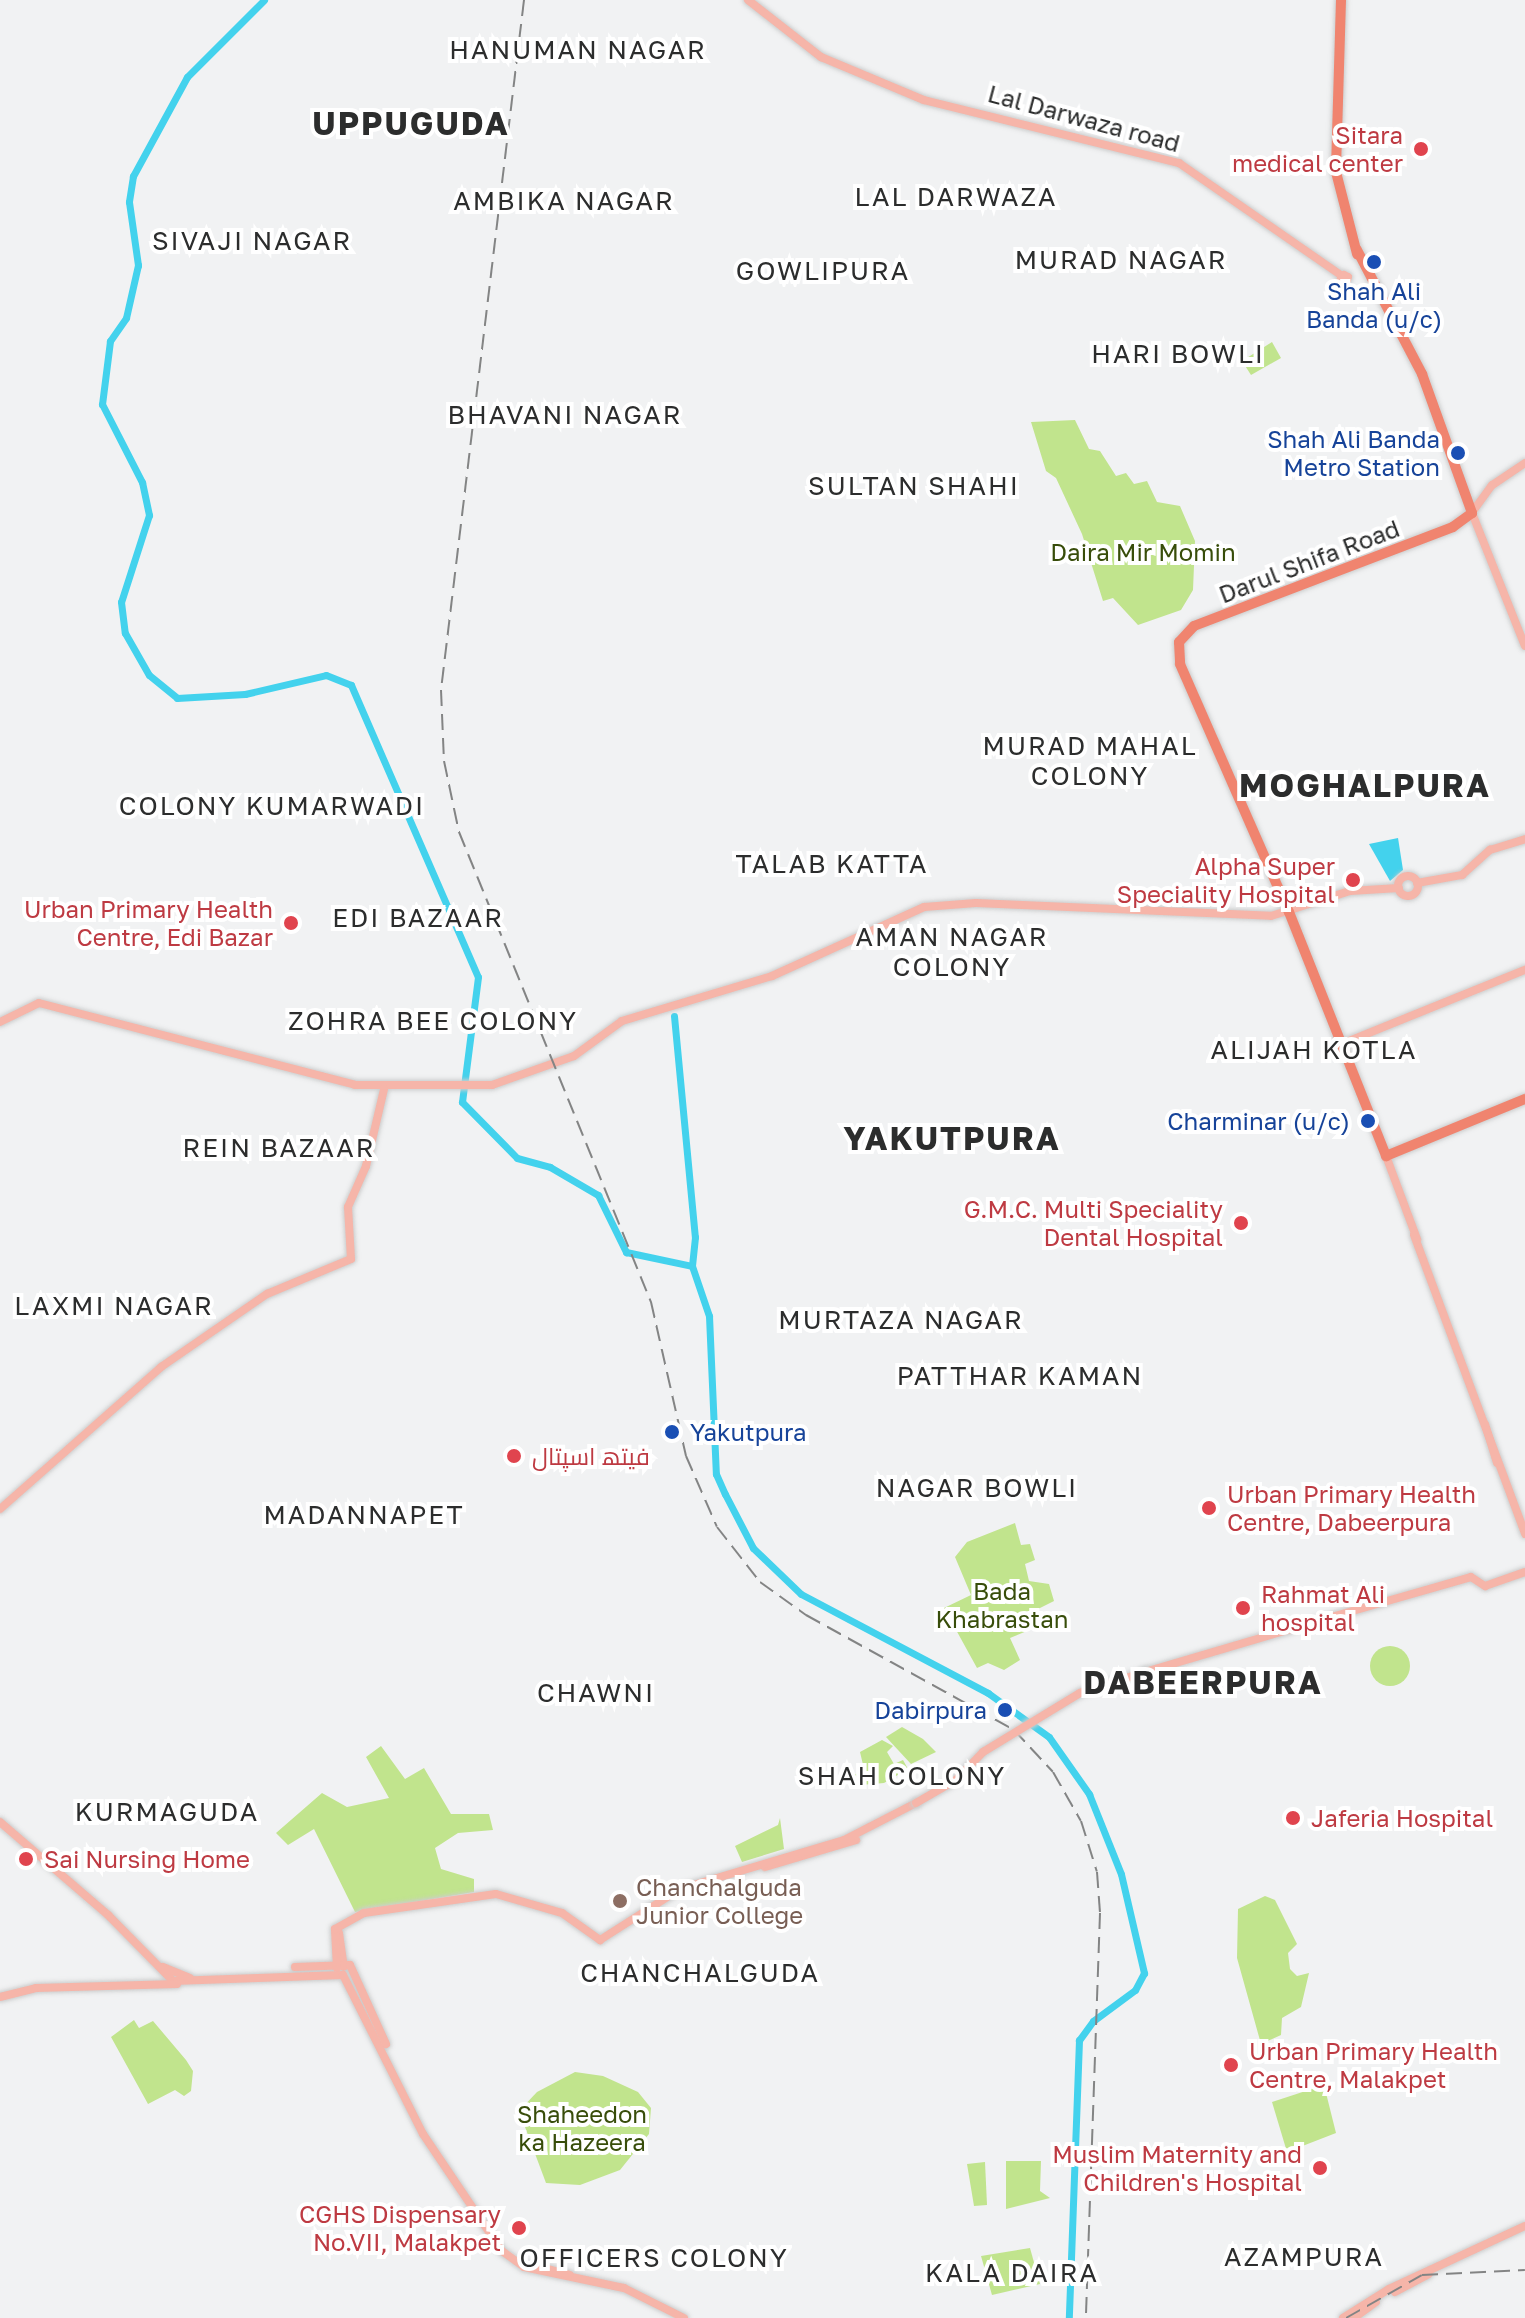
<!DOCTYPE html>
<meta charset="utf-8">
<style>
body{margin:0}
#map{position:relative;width:1525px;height:2318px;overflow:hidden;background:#f1f2f3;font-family:"Golos Text",Cairo,sans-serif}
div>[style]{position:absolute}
.green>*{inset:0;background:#c1e48d}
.round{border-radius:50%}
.water>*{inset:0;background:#43d2ed}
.river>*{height:7px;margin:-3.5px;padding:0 3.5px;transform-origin:3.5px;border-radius:3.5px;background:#43d2ed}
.roads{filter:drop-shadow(0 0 2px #cccdcd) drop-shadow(0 0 2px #cccdcd)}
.major>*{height:8px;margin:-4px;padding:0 4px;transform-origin:4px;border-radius:4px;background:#f6b5a9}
.major>.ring{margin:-4px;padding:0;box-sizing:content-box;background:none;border:8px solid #f6b5a9;border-radius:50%}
.highway>*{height:10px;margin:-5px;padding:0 5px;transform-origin:5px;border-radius:5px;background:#f0846f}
.rail>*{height:2px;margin-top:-1px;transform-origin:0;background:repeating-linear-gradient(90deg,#838484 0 16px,transparent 0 24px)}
.bridges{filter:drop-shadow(0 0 2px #cccdcd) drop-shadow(0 0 2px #cccdcd)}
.major-bridge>*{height:8px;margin:-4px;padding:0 4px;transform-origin:4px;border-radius:4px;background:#f6b5a9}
.dots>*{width:22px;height:22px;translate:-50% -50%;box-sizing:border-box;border:4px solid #fff;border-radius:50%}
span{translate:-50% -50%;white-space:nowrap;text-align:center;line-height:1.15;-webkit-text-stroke:8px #fff;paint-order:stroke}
.street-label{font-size:24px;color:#2c2d2d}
.health-label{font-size:24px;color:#be3a42}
.right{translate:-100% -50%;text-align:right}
.left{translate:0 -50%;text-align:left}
.transit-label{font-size:24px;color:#164399}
.park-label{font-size:24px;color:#384d0a}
.education-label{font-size:24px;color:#785e54}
.neighbourhood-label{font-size:26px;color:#2c2d2d;letter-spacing:2px}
.district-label{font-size:32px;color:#2c2d2d;font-weight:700;letter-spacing:2px}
</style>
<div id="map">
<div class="green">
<div style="clip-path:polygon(1272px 342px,1281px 358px,1251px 375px,1242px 361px)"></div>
<div style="clip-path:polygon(1075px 420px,1089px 449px,1100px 451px,1116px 476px,1126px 473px,1134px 484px,1147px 481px,1157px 502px,1180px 506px,1195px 541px,1193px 590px,1181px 610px,1138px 625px,1113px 598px,1103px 601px,1082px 534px,1056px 478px,1046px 471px,1031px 422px)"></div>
<div style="clip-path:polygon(1015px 1523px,1021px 1545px,1030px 1544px,1035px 1560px,1025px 1564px,1029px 1581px,1049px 1584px,1054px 1601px,1034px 1611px,1039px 1626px,1010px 1638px,1020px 1660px,1004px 1670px,988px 1663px,977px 1668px,944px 1608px,971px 1595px,955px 1557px,967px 1542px)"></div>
<div class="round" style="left:1370px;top:1646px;width:40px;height:40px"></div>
<div style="clip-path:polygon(902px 1727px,923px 1739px,936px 1752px,911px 1764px,886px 1737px)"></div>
<div style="clip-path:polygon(882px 1740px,893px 1746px,887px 1752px,894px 1764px,903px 1760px,908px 1769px,884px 1783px,861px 1785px,851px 1777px,864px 1769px,860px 1752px)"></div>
<div style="clip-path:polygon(381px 1746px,405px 1779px,424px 1768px,451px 1814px,489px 1814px,493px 1830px,458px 1833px,435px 1848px,441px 1869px,474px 1879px,474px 1892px,355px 1912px,314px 1829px,288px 1845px,276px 1833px,322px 1793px,347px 1807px,389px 1798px,366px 1757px)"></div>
<div style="clip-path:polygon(780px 1818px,784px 1849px,742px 1862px,735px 1846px,778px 1825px)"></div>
<div style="clip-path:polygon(1265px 1896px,1275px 1900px,1297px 1944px,1288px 1953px,1290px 1969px,1297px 1976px,1309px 1973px,1301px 2007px,1282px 2018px,1281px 2035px,1261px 2044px,1237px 1958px,1238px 1909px)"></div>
<div style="clip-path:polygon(134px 2020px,139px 2028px,153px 2021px,186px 2060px,193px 2071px,191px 2091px,184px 2096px,175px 2090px,148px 2104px,111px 2037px)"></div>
<div style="clip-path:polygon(575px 2072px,603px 2076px,638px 2092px,651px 2108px,649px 2134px,620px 2170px,580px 2185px,546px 2183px,519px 2111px,537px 2092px)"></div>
<div style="clip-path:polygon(1324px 2085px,1336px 2133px,1287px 2152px,1272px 2102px)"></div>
<div style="clip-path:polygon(1006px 2161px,1041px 2161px,1040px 2191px,1050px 2198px,1006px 2209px)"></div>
<div style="clip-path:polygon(985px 2162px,987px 2205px,974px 2206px,967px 2164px)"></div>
<div style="clip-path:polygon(1030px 2248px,1040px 2284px,992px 2295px,981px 2256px)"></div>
</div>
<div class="water">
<div style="clip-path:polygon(1398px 838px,1403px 870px,1390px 881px,1369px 844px)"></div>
</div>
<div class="river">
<div style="left:264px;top:0;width:109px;rotate:135deg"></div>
<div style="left:187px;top:77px;width:113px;rotate:118.6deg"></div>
<div style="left:133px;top:176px;width:26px;rotate:99deg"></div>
<div style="left:129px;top:202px;width:64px;rotate:81.9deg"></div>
<div style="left:138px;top:265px;width:54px;rotate:102.8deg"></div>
<div style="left:126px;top:318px;width:28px;rotate:125deg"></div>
<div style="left:110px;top:341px;width:64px;rotate:97.2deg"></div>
<div style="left:102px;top:404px;width:88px;rotate:62.9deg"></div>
<div style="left:142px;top:482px;width:34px;rotate:78deg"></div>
<div style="left:149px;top:515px;width:91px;rotate:107.8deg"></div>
<div style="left:121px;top:602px;width:31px;rotate:83deg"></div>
<div style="left:125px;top:633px;width:48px;rotate:60.3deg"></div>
<div style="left:149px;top:675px;width:36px;rotate:39deg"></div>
<div style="left:177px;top:698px;width:68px;rotate:-3.4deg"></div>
<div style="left:245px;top:694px;width:83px;rotate:-13.2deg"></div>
<div style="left:326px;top:675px;width:27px;rotate:22deg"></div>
<div style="left:351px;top:685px;width:318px;rotate:66.5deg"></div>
<div style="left:478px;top:977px;width:126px;rotate:97.3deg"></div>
<div style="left:462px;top:1102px;width:78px;rotate:45.5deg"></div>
<div style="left:517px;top:1158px;width:34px;rotate:15deg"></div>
<div style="left:550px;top:1167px;width:56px;rotate:30.3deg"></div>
<div style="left:598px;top:1195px;width:64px;rotate:63.8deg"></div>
<div style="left:626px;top:1252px;width:67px;rotate:12deg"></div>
<div style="left:674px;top:1016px;width:222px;rotate:84.6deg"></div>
<div style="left:695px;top:1237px;width:29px;rotate:96deg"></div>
<div style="left:692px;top:1266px;width:53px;rotate:71.2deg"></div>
<div style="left:709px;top:1316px;width:158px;rotate:87.5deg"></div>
<div style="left:716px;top:1474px;width:22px;rotate:66deg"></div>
<div style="left:725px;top:1494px;width:61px;rotate:62.6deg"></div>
<div style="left:753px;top:1548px;width:66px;rotate:43.8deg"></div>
<div style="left:801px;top:1594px;width:212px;rotate:27.9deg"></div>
<div style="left:988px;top:1693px;width:75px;rotate:35.8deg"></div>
<div style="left:1049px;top:1737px;width:70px;rotate:54.9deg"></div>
<div style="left:1089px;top:1794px;width:86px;rotate:68.2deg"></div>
<div style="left:1121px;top:1874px;width:102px;rotate:76.9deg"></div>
<div style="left:1144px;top:1973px;width:19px;rotate:118deg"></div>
<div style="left:1135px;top:1990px;width:52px;rotate:143.6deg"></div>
<div style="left:1093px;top:2021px;width:24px;rotate:126deg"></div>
<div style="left:1079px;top:2040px;width:278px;rotate:92.1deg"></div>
</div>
<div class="roads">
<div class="major">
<div style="left:748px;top:0;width:93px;rotate:38deg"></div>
<div style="left:821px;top:57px;width:112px;rotate:22.7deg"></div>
<div style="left:924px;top:100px;width:263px;rotate:13.9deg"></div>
<div style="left:1179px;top:163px;width:198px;rotate:34.7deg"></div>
<div style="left:1344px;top:275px;width:4px;rotate:27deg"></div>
<div style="left:1348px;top:277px;width:5px;rotate:112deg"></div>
<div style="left:1346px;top:282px;width:6px;rotate:-149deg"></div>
<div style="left:1341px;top:279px;width:5px;rotate:-53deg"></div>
<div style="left:1525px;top:463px;width:40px;rotate:146deg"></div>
<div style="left:1492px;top:485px;width:34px;rotate:126deg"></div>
<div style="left:1472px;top:513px;width:143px;rotate:68.3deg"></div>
<div class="ring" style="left:1398px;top:876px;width:12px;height:12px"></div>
<div style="left:1417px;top:883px;width:46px;rotate:-10.1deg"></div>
<div style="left:1462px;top:875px;width:38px;rotate:-42deg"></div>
<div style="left:1490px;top:850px;width:37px;rotate:-17deg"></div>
<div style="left:0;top:1022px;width:43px;rotate:-26deg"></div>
<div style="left:39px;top:1003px;width:326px;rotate:14.5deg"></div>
<div style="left:355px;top:1085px;width:137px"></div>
<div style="left:492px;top:1085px;width:87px;rotate:-19.5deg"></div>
<div style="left:574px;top:1056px;width:59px;rotate:-36.1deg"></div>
<div style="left:622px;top:1021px;width:157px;rotate:-16.7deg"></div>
<div style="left:772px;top:976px;width:167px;rotate:-24.4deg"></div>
<div style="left:924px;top:907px;width:52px;rotate:-4.4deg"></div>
<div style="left:976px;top:903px;width:295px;rotate:2.5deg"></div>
<div style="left:1271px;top:916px;width:83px;rotate:-17.6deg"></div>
<div style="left:1350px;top:891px;width:49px;rotate:-3.5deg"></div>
<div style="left:1349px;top:1041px;width:190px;rotate:-22deg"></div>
<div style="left:1386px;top:1156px;width:89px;rotate:69.5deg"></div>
<div style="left:1414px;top:1235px;width:319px;rotate:69.6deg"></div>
<div style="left:1485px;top:1424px;width:41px;rotate:72.9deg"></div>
<div style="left:0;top:1509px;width:215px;rotate:-41.4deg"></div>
<div style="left:161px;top:1367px;width:129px;rotate:-34.6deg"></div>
<div style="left:267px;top:1294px;width:91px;rotate:-22.6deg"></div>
<div style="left:351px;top:1259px;width:52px;rotate:-93.3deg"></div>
<div style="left:348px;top:1207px;width:45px;rotate:-66.3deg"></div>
<div style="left:366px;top:1166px;width:79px;rotate:-76.8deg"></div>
<div style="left:1314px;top:1622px;width:163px;rotate:-16deg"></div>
<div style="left:1471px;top:1577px;width:17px;rotate:33deg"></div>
<div style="left:1485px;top:1586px;width:42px;rotate:-19.3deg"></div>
<div style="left:1145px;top:1672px;width:173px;rotate:-16.4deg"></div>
<div style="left:0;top:1822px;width:143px;rotate:40.7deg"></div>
<div style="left:108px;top:1915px;width:93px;rotate:45.4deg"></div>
<div style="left:173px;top:1981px;width:170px;rotate:-2deg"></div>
<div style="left:343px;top:1975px;width:178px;rotate:63.3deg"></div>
<div style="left:423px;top:2134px;width:141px;rotate:56deg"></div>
<div style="left:502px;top:2251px;width:27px;rotate:36deg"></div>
<div style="left:524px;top:2267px;width:102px;rotate:11.9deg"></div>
<div style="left:624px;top:2288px;width:67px;rotate:26.6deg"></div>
<div style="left:765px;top:1867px;width:95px;rotate:-16.5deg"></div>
<div style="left:339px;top:1933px;width:34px;rotate:82deg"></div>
<div style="left:163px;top:1967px;width:29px;rotate:22deg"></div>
<div style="left:295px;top:1967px;width:55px;rotate:-2.1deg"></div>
<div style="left:350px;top:1965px;width:87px;rotate:65.5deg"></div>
<div style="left:337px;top:1968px;width:39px;rotate:-93deg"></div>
<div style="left:335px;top:1929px;width:33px;rotate:-29deg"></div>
<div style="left:364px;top:1913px;width:133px;rotate:-8.2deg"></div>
<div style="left:496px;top:1894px;width:69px;rotate:16.1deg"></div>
<div style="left:562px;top:1913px;width:47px;rotate:35.4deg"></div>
<div style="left:600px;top:1940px;width:95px;rotate:-32.5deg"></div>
<div style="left:680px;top:1889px;width:171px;rotate:-16.6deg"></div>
<div style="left:844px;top:1840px;width:81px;rotate:-27.2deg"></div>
<div style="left:0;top:1997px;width:37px;rotate:-14deg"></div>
<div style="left:36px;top:1988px;width:141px;rotate:-1.6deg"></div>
<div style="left:533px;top:2265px;width:38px;rotate:15deg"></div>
<div style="left:1395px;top:2292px;width:38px;rotate:-28deg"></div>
<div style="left:1343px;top:2318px;width:54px;rotate:-32.2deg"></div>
<div style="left:1389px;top:2289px;width:150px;rotate:-24.9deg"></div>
<div style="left:1354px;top:2318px;width:27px;rotate:-36deg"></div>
</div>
<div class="highway">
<div style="left:1341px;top:0;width:172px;rotate:91.7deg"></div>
<div style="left:1336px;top:172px;width:85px;rotate:75.6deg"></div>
<div style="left:1357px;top:250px;width:140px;rotate:62.3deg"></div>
<div style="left:1422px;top:374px;width:148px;rotate:70.2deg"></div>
<div style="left:1472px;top:513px;width:24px;rotate:144deg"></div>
<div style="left:1453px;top:527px;width:277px;rotate:159.1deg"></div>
<div style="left:1194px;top:626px;width:22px;rotate:133deg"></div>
<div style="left:1179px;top:642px;width:22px;rotate:87deg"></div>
<div style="left:1180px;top:664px;width:271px;rotate:66.3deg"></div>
<div style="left:1289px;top:912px;width:263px;rotate:68.3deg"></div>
<div style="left:1386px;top:1156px;width:150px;rotate:-22.3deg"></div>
</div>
</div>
<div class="rail">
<div style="left:524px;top:0;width:695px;rotate:96.86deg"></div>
<div style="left:441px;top:690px;width:71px;rotate:87.6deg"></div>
<div style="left:444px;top:761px;width:73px;rotate:78.1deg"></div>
<div style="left:459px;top:832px;width:508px;rotate:67.78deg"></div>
<div style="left:651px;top:1302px;width:158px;rotate:77.2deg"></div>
<div style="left:686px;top:1456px;width:77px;rotate:66.4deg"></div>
<div style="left:717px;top:1527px;width:70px;rotate:52deg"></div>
<div style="left:760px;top:1582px;width:57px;rotate:35.7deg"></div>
<div style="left:806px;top:1615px;width:238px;rotate:28.9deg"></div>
<div style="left:1014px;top:1730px;width:57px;rotate:47.1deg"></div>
<div style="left:1053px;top:1772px;width:56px;rotate:60.3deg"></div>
<div style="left:1081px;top:1821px;width:53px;rotate:72.6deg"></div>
<div style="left:1097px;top:1872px;width:41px;rotate:85.8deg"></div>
<div style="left:1100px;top:1913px;width:405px;rotate:92deg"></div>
<div style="left:1346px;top:2318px;width:87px;rotate:-29.5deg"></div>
<div style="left:1422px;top:2275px;width:103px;rotate:-2.8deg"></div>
</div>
<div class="bridges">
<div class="major-bridge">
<div style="left:916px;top:1803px;width:46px;rotate:-29.9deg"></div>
<div style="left:956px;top:1780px;width:39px;rotate:-46deg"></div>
<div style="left:983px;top:1752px;width:114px;rotate:-31.3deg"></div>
<div style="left:1080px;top:1693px;width:68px;rotate:-17.9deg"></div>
</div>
</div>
<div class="dots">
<div style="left:1421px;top:149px;background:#e0444e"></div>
<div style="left:1374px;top:262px;background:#1a4fb4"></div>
<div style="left:1458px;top:453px;background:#1a4fb4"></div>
<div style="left:1353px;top:880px;background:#e0444e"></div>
<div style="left:291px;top:923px;background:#e0444e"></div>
<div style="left:1368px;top:1121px;background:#1a4fb4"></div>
<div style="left:1241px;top:1223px;background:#e0444e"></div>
<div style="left:672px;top:1432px;background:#1a4fb4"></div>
<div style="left:514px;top:1456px;background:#e0444e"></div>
<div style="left:1209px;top:1508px;background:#e0444e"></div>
<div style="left:1243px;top:1608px;background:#e0444e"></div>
<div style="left:1005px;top:1710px;background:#1a4fb4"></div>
<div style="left:1293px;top:1818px;background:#e0444e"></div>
<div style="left:26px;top:1859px;background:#e0444e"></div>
<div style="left:620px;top:1901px;background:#8d6e63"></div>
<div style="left:1231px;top:2065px;background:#e0444e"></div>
<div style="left:1320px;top:2168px;background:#e0444e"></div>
<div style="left:519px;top:2228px;background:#e0444e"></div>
</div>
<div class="street-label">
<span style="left:1084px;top:118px;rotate:15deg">Lal Darwaza road</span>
<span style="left:1309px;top:561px;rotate:-21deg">Darul Shifa Road</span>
</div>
<div class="health-label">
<span class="right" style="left:1403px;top:149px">Sitara<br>medical center</span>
<span class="right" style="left:1335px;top:880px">Alpha Super<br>Speciality Hospital</span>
<span class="right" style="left:273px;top:923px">Urban Primary Health<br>Centre, Edi Bazar</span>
<span class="right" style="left:1223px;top:1223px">G.M.C. Multi Speciality<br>Dental Hospital</span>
<span class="left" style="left:532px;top:1456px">فیتھ اسپتال</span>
<span class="left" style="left:1227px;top:1508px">Urban Primary Health<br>Centre, Dabeerpura</span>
<span class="left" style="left:1261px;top:1608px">Rahmat Ali<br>hospital</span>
<span class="left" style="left:1311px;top:1818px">Jaferia Hospital</span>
<span class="left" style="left:44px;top:1859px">Sai Nursing Home</span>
<span class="left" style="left:1249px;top:2065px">Urban Primary Health<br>Centre, Malakpet</span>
<span class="right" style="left:1302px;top:2168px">Muslim Maternity and<br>Children's Hospital</span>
<span class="right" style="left:501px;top:2228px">CGHS Dispensary<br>No.VII, Malakpet</span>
</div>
<div class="transit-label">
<span style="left:1374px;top:305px">Shah Ali<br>Banda (u/c)</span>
<span class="right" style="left:1440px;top:453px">Shah Ali Banda<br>Metro Station</span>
<span class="right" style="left:1350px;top:1121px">Charminar (u/c)</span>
<span class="left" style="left:690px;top:1432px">Yakutpura</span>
<span class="right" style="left:987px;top:1710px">Dabirpura</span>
</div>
<div class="park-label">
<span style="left:1143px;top:552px">Daira Mir Momin</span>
<span style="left:1002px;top:1605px">Bada<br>Khabrastan</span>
<span style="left:582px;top:2128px">Shaheedon<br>ka Hazeera</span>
</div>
<div class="education-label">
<span class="left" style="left:636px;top:1901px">Chanchalguda<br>Junior College</span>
</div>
<div class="neighbourhood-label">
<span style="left:578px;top:50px">HANUMAN NAGAR</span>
<span style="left:956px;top:197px">LAL DARWAZA</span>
<span style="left:564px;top:201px">AMBIKA NAGAR</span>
<span style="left:252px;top:241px">SIVAJI NAGAR</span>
<span style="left:1121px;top:260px">MURAD NAGAR</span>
<span style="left:823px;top:271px">GOWLIPURA</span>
<span style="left:1178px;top:354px">HARI BOWLI</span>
<span style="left:565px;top:415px">BHAVANI NAGAR</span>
<span style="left:914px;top:486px">SULTAN SHAHI</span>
<span style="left:1090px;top:761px">MURAD MAHAL<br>COLONY</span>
<span style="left:272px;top:806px">COLONY KUMARWADI</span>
<span style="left:832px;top:864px">TALAB KATTA</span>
<span style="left:418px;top:918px">EDI BAZAAR</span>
<span style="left:952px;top:952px">AMAN NAGAR<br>COLONY</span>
<span style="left:433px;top:1021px">ZOHRA BEE COLONY</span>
<span style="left:1314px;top:1050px">ALIJAH KOTLA</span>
<span style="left:279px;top:1148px">REIN BAZAAR</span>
<span style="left:114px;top:1306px">LAXMI NAGAR</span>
<span style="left:901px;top:1320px">MURTAZA NAGAR</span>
<span style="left:1020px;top:1376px">PATTHAR KAMAN</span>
<span style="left:977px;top:1488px">NAGAR BOWLI</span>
<span style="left:364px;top:1515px">MADANNAPET</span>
<span style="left:596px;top:1693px">CHAWNI</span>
<span style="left:902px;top:1776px">SHAH COLONY</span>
<span style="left:167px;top:1812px">KURMAGUDA</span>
<span style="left:700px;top:1973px">CHANCHALGUDA</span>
<span style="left:1304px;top:2257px">AZAMPURA</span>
<span style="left:654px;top:2258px">OFFICERS COLONY</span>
<span style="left:1012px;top:2273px">KALA DAIRA</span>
</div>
<div class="district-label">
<span style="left:411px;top:123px">UPPUGUDA</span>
<span style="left:1365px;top:785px">MOGHALPURA</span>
<span style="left:952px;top:1138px">YAKUTPURA</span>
<span style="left:1203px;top:1682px">DABEERPURA</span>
</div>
</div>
